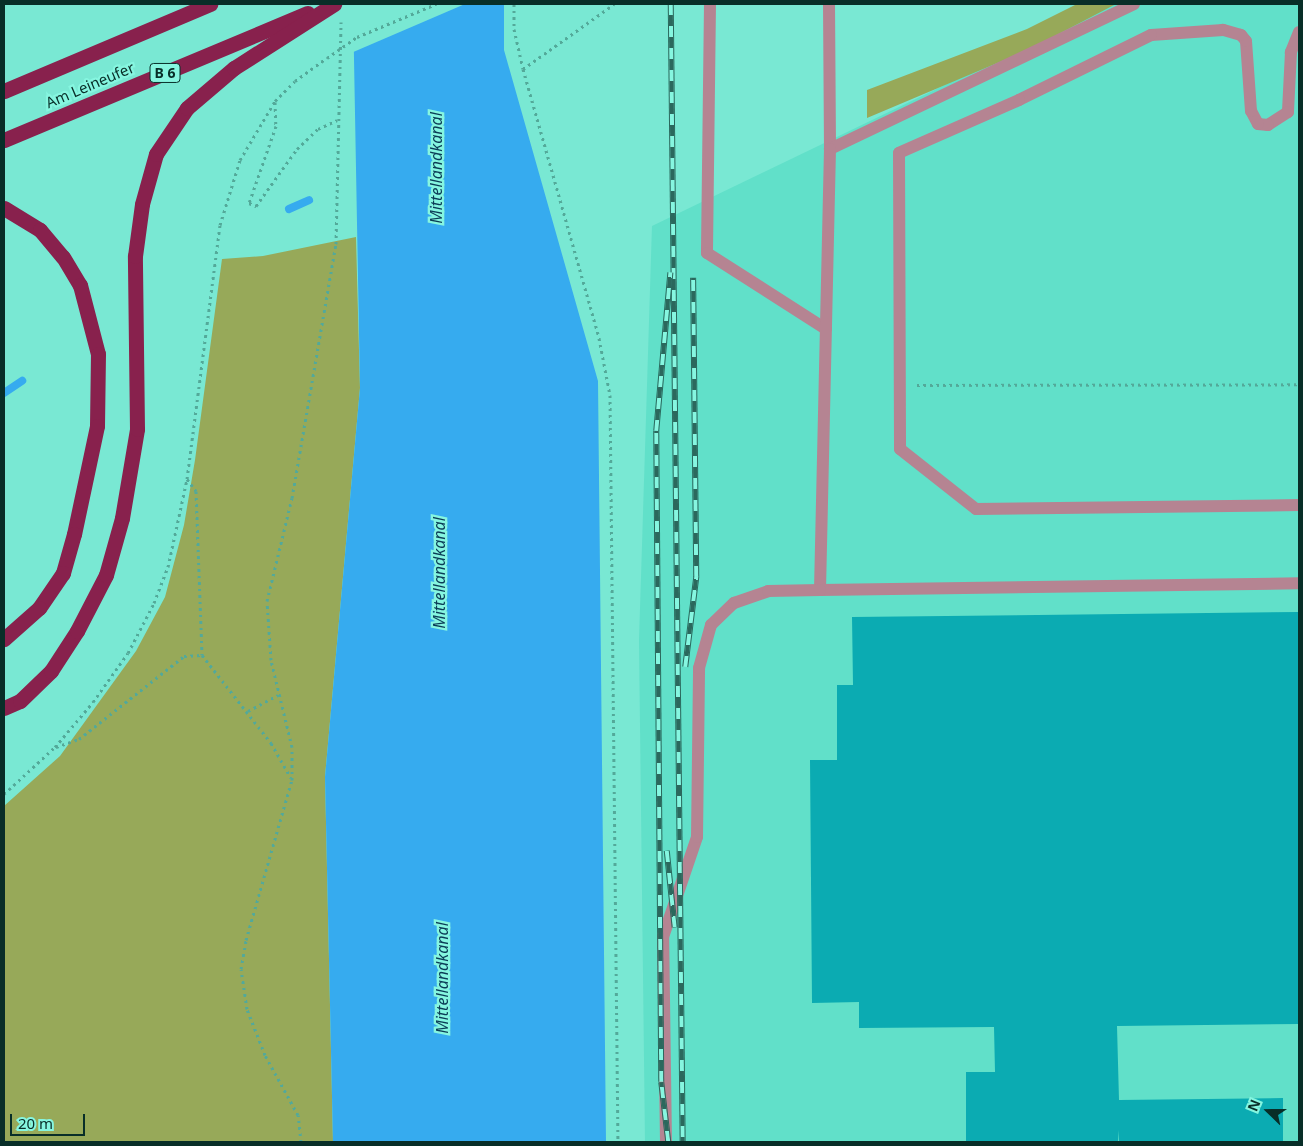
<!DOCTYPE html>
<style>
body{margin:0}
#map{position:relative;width:1303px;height:1146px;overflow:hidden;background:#79e8d3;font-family:"Noto Sans",sans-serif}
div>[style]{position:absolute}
.built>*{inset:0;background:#61e0c9}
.green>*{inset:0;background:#97a959}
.water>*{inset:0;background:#36abef}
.pier>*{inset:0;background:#79e8d3}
.stream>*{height:8px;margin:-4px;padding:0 4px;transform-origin:4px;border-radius:4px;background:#36abef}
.building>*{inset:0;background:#0babb2}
.path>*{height:3px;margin-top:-1.5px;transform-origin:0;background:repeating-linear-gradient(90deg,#53a999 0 2.5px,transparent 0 6.5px)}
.lane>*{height:12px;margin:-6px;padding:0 6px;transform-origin:6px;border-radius:6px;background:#b58492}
.highway>*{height:15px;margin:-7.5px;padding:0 7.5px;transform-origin:7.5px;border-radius:7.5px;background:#88214d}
.rail>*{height:5.5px;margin-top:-2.75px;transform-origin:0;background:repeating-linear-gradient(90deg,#86f6e0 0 11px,#2b685d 0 22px);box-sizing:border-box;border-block:1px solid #2b685d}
.path-bridge>*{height:3px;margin-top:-1.5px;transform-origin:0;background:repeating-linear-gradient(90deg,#53a999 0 2.5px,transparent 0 6.5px)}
span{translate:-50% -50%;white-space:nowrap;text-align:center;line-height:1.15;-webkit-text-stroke:4.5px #86f6e0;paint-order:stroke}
.shield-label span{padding:1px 4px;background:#86f6e0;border:1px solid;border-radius:4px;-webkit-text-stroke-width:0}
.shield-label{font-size:14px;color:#082e28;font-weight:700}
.street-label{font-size:15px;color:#082e28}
.water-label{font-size:16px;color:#0b3b56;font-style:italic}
.frame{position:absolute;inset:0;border:5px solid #082e28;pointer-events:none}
.north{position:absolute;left:1243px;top:1086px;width:50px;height:50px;-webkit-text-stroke:4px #86f6e0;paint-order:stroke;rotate:292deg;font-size:14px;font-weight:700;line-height:20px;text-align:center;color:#082e28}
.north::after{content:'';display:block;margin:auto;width:18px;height:22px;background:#082e28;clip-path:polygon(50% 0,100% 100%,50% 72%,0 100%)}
.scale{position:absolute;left:10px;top:1114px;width:75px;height:22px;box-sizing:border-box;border:2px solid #082e28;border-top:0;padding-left:6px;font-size:15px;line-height:18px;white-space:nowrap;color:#082e28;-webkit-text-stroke:4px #86f6e0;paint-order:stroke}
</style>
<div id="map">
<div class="built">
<div style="clip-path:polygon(1113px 4px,1299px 4px,1299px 1142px,645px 1142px,639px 641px,652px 226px)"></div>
</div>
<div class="green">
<div style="clip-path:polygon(1077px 4px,1116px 4px,1026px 51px,867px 118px,867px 90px,1027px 29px)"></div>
<div style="clip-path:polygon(356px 237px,360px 388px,325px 777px,333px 1142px,4px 1142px,4px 806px,60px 756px,136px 651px,165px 597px,184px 525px,195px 460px,222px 259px,263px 256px)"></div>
</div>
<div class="water">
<div style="clip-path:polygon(353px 4px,504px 4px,504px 50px,598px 381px,606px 1142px,333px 1142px,325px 777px,360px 388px)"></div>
</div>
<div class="pier">
<div style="clip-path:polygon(351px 4px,465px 4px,351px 53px)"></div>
</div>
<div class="stream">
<div style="left:289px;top:209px;width:22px;rotate:-24deg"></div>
<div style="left:4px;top:393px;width:22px;rotate:-34deg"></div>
</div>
<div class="building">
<div style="clip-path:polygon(1299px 612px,1299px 1024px,1117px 1026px,1119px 1100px,1283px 1098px,1283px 1142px,1119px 1142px,1118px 1130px,1118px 1142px,966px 1142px,966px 1072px,995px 1072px,994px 1027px,859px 1028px,859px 1002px,812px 1003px,810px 760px,837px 760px,837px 685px,853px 685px,852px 617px)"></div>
</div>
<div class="path">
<div style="left:514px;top:4px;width:25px;rotate:90deg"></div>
<div style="left:514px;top:29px;width:41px;rotate:77.3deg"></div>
<div style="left:523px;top:69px;width:280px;rotate:74.2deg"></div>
<div style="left:599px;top:338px;width:58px;rotate:79.1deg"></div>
<div style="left:610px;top:395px;width:747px;rotate:89.39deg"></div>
<div style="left:523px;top:69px;width:112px;rotate:-35.5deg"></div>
<div style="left:275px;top:102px;width:24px;rotate:88deg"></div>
<div style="left:276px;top:126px;width:82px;rotate:109.3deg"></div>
<div style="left:249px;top:203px;width:8px;rotate:23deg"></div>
<div style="left:256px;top:206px;width:70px;rotate:-54.3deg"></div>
<div style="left:297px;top:149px;width:29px;rotate:-44deg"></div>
<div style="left:318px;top:129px;width:21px;rotate:-25deg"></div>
<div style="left:917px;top:385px;width:382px;rotate:-0.1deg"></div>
<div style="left:187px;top:479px;width:15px;rotate:53deg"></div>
<div style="left:196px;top:491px;width:164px;rotate:87.9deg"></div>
<div style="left:248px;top:711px;width:34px;rotate:-28deg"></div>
<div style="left:56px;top:747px;width:24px;rotate:-19deg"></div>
<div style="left:79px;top:739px;width:134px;rotate:-38.3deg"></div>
<div style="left:184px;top:656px;width:18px;rotate:-3deg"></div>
<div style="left:202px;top:655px;width:112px;rotate:51.9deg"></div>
<div style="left:271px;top:743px;width:40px;rotate:60.3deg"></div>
<div style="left:4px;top:794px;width:69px;rotate:-42.7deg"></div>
<div style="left:55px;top:747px;width:59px;rotate:-49.8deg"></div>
<div style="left:93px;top:702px;width:60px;rotate:-54.5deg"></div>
<div style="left:128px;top:653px;width:56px;rotate:-62.5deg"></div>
<div style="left:154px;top:603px;width:39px;rotate:-69deg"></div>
<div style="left:168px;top:567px;width:90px;rotate:-77.8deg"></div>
<div style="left:187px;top:479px;width:256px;rotate:-82.6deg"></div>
<div style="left:220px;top:225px;width:68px;rotate:-72.9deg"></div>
<div style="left:240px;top:160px;width:69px;rotate:-59.3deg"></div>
<div style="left:275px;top:101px;width:28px;rotate:-45deg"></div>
<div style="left:295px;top:81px;width:39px;rotate:-36deg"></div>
<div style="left:301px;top:1142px;width:27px;rotate:-96deg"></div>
<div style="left:298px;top:1115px;width:68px;rotate:-118.8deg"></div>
<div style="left:265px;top:1055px;width:49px;rotate:-111.4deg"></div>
<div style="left:247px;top:1009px;width:40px;rotate:-98.5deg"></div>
<div style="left:241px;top:969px;width:29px;rotate:-80deg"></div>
<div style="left:246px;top:940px;width:166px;rotate:-74deg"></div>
<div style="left:292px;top:780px;width:33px;rotate:-90deg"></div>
<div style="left:292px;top:747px;width:89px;rotate:-103.6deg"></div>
<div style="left:271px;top:660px;width:59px;rotate:-93.9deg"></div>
<div style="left:267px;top:601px;width:106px;rotate:-76.4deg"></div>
<div style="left:292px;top:498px;width:258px;rotate:-80.2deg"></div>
<div style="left:336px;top:244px;width:222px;rotate:-88.7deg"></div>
</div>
<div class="lane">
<div style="left:710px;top:4px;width:249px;rotate:90.7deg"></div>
<div style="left:707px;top:253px;width:141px;rotate:32.6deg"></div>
<div style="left:829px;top:4px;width:145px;rotate:89.6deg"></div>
<div style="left:1134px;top:4px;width:337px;rotate:154.5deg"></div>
<div style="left:830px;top:149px;width:441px;rotate:91.3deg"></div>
<div style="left:820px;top:590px;width:479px;rotate:-0.8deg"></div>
<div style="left:1299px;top:32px;width:22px;rotate:112deg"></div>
<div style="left:1291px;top:52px;width:60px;rotate:92.9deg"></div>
<div style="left:1288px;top:112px;width:24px;rotate:147deg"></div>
<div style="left:1268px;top:125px;width:10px;rotate:-174deg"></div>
<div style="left:1258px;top:124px;width:15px;rotate:-118deg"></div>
<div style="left:1251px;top:111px;width:70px;rotate:-94.1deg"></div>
<div style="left:1246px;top:41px;width:8px;rotate:-130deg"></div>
<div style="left:1241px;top:35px;width:19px;rotate:-164deg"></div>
<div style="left:1223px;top:30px;width:72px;rotate:176deg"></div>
<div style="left:1151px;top:35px;width:147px;rotate:153.8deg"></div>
<div style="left:1019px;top:100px;width:131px;rotate:156.2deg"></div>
<div style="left:899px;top:153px;width:296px;rotate:89.8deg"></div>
<div style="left:900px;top:449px;width:97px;rotate:38.3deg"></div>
<div style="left:976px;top:509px;width:323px;rotate:-0.7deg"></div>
<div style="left:666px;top:1142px;width:205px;rotate:-90.8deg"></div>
<div style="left:663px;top:937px;width:106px;rotate:-71.2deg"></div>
<div style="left:697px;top:837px;width:169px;rotate:-89.3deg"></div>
<div style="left:699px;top:668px;width:45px;rotate:-74.4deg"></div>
<div style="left:711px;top:625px;width:32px;rotate:-44deg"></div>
<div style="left:734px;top:603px;width:36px;rotate:-19deg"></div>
<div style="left:768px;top:591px;width:52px;rotate:-1.1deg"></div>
</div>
<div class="highway">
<div style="left:4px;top:91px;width:224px;rotate:-22.9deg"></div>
<div style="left:4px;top:140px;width:329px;rotate:-22.7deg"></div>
<div style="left:4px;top:208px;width:42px;rotate:31.4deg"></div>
<div style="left:40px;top:230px;width:35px;rotate:50deg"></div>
<div style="left:63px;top:257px;width:33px;rotate:59deg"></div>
<div style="left:80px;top:285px;width:71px;rotate:75.4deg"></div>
<div style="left:98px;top:354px;width:72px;rotate:90.8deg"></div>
<div style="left:97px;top:426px;width:110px;rotate:102deg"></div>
<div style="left:74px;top:534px;width:41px;rotate:105.8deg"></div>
<div style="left:63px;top:573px;width:42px;rotate:124.4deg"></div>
<div style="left:39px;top:608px;width:47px;rotate:138.5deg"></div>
<div style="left:4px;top:708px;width:17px;rotate:-24deg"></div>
<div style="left:20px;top:701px;width:43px;rotate:-44.1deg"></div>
<div style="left:51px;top:671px;width:48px;rotate:-57deg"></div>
<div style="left:77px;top:631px;width:63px;rotate:-62.6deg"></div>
<div style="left:106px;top:575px;width:59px;rotate:-74.3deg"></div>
<div style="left:122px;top:518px;width:90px;rotate:-80.4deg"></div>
<div style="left:137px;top:429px;width:173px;rotate:-90.7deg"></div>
<div style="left:135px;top:256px;width:52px;rotate:-82.3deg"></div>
<div style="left:142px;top:204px;width:52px;rotate:-74.4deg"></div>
<div style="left:156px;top:154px;width:55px;rotate:-56deg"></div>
<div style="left:187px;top:108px;width:62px;rotate:-40.4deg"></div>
<div style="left:234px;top:68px;width:119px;rotate:-32.6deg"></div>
</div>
<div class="rail">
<div style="left:671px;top:4px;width:1138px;rotate:89.4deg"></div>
<div style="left:685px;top:667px;width:91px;rotate:-83deg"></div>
<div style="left:696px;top:577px;width:299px;rotate:-90.6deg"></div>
<div style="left:667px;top:851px;width:77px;rotate:84.1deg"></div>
<div style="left:668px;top:1142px;width:60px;rotate:-96.7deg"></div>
<div style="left:661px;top:1082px;width:651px;rotate:-90.44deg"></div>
<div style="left:656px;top:431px;width:159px;rotate:-84.9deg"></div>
</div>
<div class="path-bridge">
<div style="left:327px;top:58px;width:37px;rotate:-35deg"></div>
<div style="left:357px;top:37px;width:86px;rotate:-22.7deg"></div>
</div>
<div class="shield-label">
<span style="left:165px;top:73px">B 6</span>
</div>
<div class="street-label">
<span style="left:90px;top:85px;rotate:-23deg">Am Leineufer</span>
</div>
<div class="water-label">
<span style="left:436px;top:168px;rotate:-90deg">Mittellandkanal</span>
<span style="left:439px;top:573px;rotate:-90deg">Mittellandkanal</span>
<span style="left:442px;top:978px;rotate:-90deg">Mittellandkanal</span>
</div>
<div class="frame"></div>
<div class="north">N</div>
<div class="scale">20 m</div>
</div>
